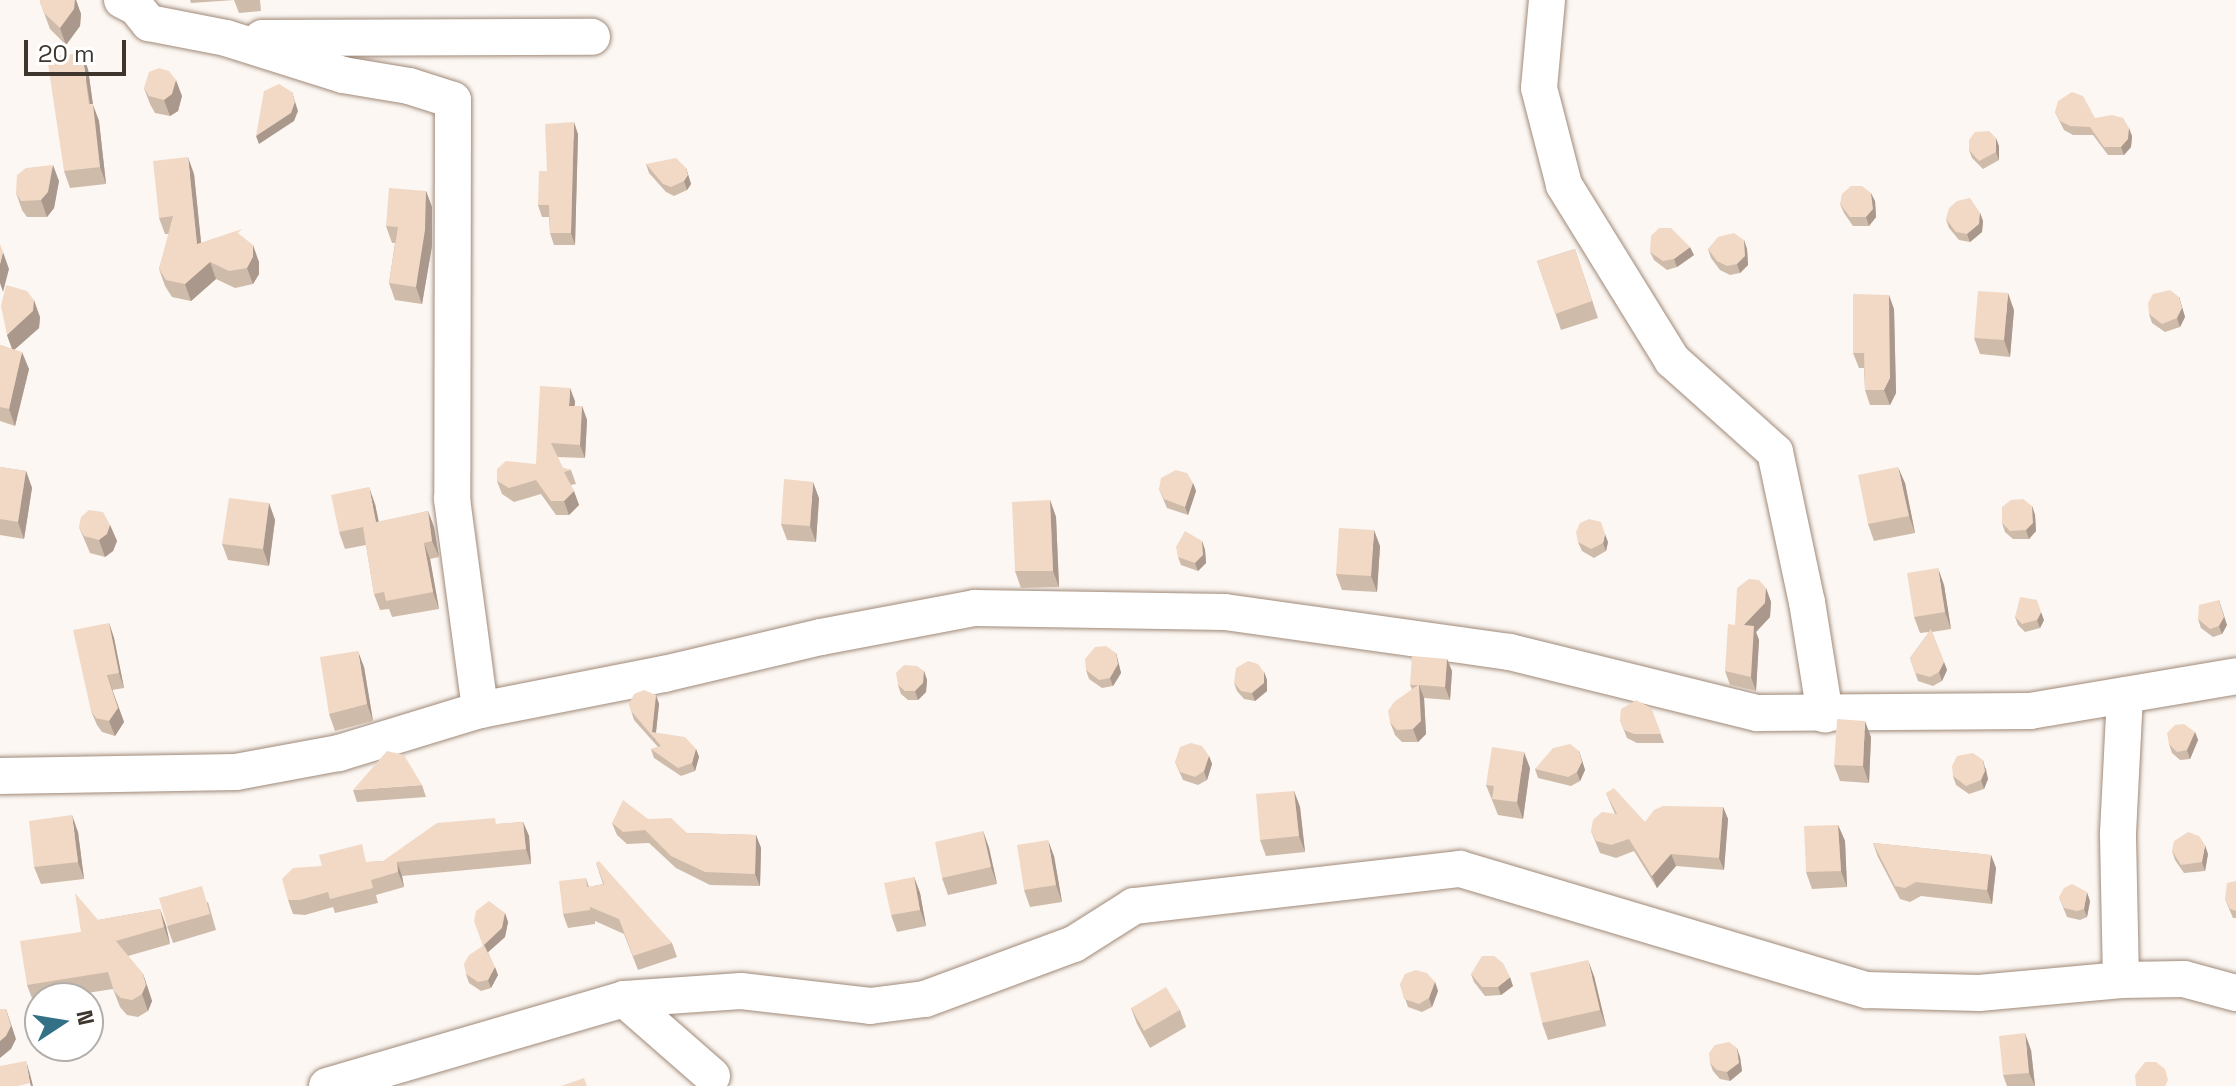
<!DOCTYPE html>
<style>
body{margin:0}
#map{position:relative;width:2236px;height:1086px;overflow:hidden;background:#fcf7f3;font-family:"Space Grotesk",sans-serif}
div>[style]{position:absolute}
.roads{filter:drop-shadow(0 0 2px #a08a79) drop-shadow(0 0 2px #a08a79)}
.minor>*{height:36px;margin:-18px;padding:0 18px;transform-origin:18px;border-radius:18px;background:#fff}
.wall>*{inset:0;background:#cfbbaa}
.shaded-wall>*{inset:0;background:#a9988b}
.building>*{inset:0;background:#f1d9c6}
span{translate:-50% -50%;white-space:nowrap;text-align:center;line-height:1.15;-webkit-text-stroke:6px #fff;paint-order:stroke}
.north{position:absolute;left:24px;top:982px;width:80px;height:80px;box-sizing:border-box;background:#fff;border:2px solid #b2aeab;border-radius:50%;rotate:78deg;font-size:22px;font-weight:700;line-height:32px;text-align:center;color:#3e352d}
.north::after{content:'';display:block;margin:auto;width:28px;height:36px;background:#337187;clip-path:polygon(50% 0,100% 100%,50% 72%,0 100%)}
.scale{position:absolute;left:24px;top:40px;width:102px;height:36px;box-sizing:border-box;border:4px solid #3e352d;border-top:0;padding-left:10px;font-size:24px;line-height:28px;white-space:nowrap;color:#3e352d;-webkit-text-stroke:6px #fff;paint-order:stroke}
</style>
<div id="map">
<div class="roads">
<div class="minor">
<div style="left:122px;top:0;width:16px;rotate:27deg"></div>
<div style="left:136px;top:7px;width:21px;rotate:51deg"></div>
<div style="left:149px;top:23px;width:78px;rotate:11deg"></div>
<div style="left:226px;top:38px;width:123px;rotate:17.5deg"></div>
<div style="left:343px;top:75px;width:67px;rotate:9.5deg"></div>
<div style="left:409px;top:86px;width:46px;rotate:17.7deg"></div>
<div style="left:453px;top:100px;width:399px;rotate:90.1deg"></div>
<div style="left:452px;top:499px;width:213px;rotate:82.4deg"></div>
<div style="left:1547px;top:0;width:88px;rotate:95.2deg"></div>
<div style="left:1539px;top:88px;width:100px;rotate:75.5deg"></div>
<div style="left:1564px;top:185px;width:206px;rotate:58.3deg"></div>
<div style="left:1672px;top:360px;width:138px;rotate:41.8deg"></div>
<div style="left:1775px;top:452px;width:153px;rotate:78deg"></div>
<div style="left:1807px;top:602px;width:114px;rotate:80.9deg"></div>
<div style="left:262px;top:38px;width:330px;rotate:-0.2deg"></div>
<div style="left:0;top:776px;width:236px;rotate:-1deg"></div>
<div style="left:236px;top:772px;width:105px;rotate:-10.5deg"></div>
<div style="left:339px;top:753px;width:147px;rotate:-17deg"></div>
<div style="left:480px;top:710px;width:187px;rotate:-11.1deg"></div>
<div style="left:664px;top:674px;width:161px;rotate:-13.3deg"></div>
<div style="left:821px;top:637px;width:157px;rotate:-10.7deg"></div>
<div style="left:975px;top:608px;width:250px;rotate:0.9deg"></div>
<div style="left:1225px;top:612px;width:288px;rotate:8deg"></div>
<div style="left:1510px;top:652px;width:254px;rotate:13.9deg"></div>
<div style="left:1757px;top:713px;width:273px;rotate:-0.4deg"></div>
<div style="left:2030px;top:711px;width:209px;rotate:-9.6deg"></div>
<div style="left:2121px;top:980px;width:147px;rotate:-91.2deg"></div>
<div style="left:2118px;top:833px;width:138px;rotate:-87.1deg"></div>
<div style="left:624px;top:999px;width:117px;rotate:41.2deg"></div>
<div style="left:327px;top:1086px;width:309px;rotate:-16.3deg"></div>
<div style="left:624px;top:999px;width:117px;rotate:-3.9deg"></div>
<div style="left:741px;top:991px;width:130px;rotate:6.6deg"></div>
<div style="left:870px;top:1006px;width:55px;rotate:-7.3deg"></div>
<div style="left:925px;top:999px;width:159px;rotate:-20.3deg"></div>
<div style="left:1074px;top:944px;width:71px;rotate:-32.3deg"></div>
<div style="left:1134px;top:906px;width:328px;rotate:-6.5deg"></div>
<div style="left:1460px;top:869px;width:424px;rotate:16.6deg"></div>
<div style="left:1866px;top:990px;width:113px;rotate:1.5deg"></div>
<div style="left:1979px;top:993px;width:143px;rotate:-5.2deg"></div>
<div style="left:2121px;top:980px;width:63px;rotate:-0.9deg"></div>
<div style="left:2184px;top:979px;width:54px;rotate:15.1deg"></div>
</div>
</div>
<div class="wall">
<div style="clip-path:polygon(40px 0,76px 0,81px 14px,80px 26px,66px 45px,50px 29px,40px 2px)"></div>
<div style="clip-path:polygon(190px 0,260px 0,261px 11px,239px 13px,234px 0,191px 3px)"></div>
<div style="clip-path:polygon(88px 69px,93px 105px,99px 121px,106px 184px,70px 188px,64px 171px)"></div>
<div style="clip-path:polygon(144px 88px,182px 96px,178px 111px,170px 116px,155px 113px,150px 104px)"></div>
<div style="clip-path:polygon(2055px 112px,2095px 118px,2132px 136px,2131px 147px,2124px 155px,2108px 155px,2093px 135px,2073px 135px,2064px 130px)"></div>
<div style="clip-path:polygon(578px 134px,575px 245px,554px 245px,550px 233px,549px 217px,542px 217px,538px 205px,547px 171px)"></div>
<div style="clip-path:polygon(1999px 146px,1999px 160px,1983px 169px,1972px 158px,1969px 150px)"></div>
<div style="clip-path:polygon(646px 164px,686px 168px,691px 184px,687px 190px,674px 196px,666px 192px,649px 173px)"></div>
<div style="clip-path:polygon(194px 174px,201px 243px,245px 239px,259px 262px,259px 274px,253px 284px,235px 288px,216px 279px,191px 301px,172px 297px,165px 286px,159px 269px,169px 234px,165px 234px,159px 218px)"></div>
<div style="clip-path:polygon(59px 181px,54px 208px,47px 217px,27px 217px,22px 210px,16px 193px)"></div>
<div style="clip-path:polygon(426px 191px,432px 207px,432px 246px,422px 304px,395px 300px,389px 283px,395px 243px,392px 243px,386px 226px)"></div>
<div style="clip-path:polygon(1875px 201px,1876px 217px,1869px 226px,1853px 226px,1844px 213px,1840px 204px)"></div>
<div style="clip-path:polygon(1980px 213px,1983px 221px,1982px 232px,1970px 242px,1959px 240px,1949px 228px,1946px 219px)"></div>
<div style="clip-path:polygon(1744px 240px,1747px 249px,1748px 265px,1740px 273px,1730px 275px,1720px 270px,1711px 258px,1708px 249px)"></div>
<div style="clip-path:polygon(1575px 249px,1598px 318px,1561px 330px,1537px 261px)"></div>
<div style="clip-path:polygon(1650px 252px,1694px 255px,1677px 267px,1667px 270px,1654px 260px)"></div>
<div style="clip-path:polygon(2179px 297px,2185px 317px,2180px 327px,2165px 332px,2152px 323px,2149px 314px)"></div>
<div style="clip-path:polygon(1894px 309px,1896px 393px,1890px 405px,1870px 405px,1865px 390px,1864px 368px,1859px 368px,1853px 353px)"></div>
<div style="clip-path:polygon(2014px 310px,2010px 357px,1980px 354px,1974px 338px)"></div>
<div style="clip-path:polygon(40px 317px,39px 328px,14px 350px,29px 369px,15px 426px,0 421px,0 345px,12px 349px,7px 335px)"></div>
<div style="clip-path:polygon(575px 401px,574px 406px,582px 406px,587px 420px,585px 458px,557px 457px,563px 468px,571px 470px,576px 484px,571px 485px,579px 505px,569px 515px,556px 515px,541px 494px,514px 502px,502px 494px,497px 481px,536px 464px)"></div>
<div style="clip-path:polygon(0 467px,26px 471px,32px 488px,24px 539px,0 535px)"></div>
<div style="clip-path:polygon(1193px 483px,1196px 491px,1188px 515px,1167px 508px,1159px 489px)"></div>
<div style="clip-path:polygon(1905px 483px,1915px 533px,1874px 541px,1868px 524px)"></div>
<div style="clip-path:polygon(819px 498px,816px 542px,787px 540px,781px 524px)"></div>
<div style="clip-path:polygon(1050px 500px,1056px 517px,1059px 587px,1021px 588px,1015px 571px)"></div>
<div style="clip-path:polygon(269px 503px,275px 520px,269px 566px,228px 560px,222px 544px)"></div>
<div style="clip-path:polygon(375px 504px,379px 522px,428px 511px,434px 527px,439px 557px,430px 559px,439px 609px,392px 617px,389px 609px,380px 610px,374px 594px,366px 545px,345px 549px,339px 532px)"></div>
<div style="clip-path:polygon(2032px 506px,2035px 515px,2036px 531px,2029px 539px,2013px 539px,2005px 532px,2002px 523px)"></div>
<div style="clip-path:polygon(110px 525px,117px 541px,113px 551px,105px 557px,90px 553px,79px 527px)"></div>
<div style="clip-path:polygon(1202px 541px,1205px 550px,1206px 563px,1198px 571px,1181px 565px,1178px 557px)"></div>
<div style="clip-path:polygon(1578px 542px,1608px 542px,1606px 551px,1594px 558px,1582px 551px)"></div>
<div style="clip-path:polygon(1380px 546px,1377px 592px,1342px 590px,1336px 574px)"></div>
<div style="clip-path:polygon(1944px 585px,1951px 629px,1932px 632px,1947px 670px,1942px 681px,1933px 686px,1918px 681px,1910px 658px,1929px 632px,1920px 633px,1914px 617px)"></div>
<div style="clip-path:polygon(1766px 588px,1771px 602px,1770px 617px,1756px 632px,1759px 640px,1756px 691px,1730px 685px,1725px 671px,1735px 625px)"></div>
<div style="clip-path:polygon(2015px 617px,2044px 620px,2040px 628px,2025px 632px,2018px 625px)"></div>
<div style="clip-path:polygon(2198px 619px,2227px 625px,2222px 634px,2213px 637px,2201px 628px)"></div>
<div style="clip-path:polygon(109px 623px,114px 638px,124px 688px,112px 690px,124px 722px,115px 736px,102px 732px,97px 725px,91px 711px)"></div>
<div style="clip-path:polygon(1116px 653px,1121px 673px,1113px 686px,1102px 688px,1089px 679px,1086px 670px)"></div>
<div style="clip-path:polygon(1447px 659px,1452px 671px,1450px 700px,1424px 698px,1426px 734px,1418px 742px,1402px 742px,1395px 735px,1390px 722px,1412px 689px,1410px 685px)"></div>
<div style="clip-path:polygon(364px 667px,373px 721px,335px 731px,329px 714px)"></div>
<div style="clip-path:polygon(924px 671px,927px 680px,926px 692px,918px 700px,908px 700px,901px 694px,898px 685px)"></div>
<div style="clip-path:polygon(1264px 672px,1267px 680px,1267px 691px,1255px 701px,1244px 699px,1237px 691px,1234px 683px)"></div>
<div style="clip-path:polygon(656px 695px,659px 704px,656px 733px,696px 749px,699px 757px,695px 771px,681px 776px,654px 758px,651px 749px,658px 747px,634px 720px,629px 704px)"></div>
<div style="clip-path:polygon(1651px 708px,1664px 743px,1637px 743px,1627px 738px,1620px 720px)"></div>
<div style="clip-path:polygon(2195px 732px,2198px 740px,2190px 759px,2180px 760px,2172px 753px,2169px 744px)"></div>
<div style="clip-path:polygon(1871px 737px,1869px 783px,1840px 781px,1834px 765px)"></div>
<div style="clip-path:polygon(1579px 751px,1585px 770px,1580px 781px,1571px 786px,1538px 778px,1535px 769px)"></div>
<div style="clip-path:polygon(1209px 756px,1212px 764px,1207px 780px,1198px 785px,1183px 780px,1175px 762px)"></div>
<div style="clip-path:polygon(1530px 768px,1523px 819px,1498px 815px,1486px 785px)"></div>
<div style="clip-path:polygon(1986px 768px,1988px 779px,1984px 789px,1969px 794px,1956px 785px,1953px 776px)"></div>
<div style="clip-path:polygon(422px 785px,426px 797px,357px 802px,353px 790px)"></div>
<div style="clip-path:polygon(1294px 791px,1300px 807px,1305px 852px,1266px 856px,1260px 840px)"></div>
<div style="clip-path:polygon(1606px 793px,1645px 822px,1723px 807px,1728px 819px,1724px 870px,1676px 866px,1657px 888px,1634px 851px,1616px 858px,1600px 853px,1591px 831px,1615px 814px)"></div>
<div style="clip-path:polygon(648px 819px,687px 833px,756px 835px,761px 848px,760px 886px,710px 885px,676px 868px,649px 843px,627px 844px,617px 835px,612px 823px)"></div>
<div style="clip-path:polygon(523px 822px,529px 836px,531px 864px,402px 876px,404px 887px,376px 895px,378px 903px,335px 913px,333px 907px,305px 915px,293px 914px,288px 900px,368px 862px,383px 861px,498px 824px)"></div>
<div style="clip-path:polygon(1838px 825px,1845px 841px,1847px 887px,1812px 889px,1806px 872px)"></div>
<div style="clip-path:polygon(983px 831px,989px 848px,997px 884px,948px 895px,942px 878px)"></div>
<div style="clip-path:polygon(78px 832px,84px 879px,41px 884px,34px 867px)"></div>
<div style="clip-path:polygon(1873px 843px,1991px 855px,1996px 868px,1992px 904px,1921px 896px,1910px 902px,1900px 899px,1878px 857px)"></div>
<div style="clip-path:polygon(2172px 851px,2208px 854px,2205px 871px,2184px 873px,2175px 860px)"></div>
<div style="clip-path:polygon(1054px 856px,1062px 902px,1030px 907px,1024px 890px)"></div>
<div style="clip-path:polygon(596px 863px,672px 943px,677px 957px,638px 970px,624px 934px,595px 921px,595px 924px,568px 928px,563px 914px,586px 878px,589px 887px,603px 884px)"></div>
<div style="clip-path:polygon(914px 877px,920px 893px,926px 926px,897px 932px,891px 915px)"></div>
<div style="clip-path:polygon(2236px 881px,2236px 918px,2233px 918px,2225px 899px)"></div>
<div style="clip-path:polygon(2059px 897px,2090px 901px,2087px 917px,2080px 920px,2067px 917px)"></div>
<div style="clip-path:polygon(208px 902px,216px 930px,173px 943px,167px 926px)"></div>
<div style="clip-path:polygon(160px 909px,166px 926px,170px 944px,128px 956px,143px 974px,149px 991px,152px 1001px,148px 1011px,138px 1017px,127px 1015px,120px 1007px,113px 989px,54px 998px,40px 998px,40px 1000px,33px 1001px,27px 985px,81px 932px,98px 920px)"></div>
<div style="clip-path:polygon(505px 913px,508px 922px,505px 937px,488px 952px,498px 975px,491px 988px,481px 991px,469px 983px,466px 974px)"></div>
<div style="clip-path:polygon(1471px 974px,1513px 986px,1501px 995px,1485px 996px,1474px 982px)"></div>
<div style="clip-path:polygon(1594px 976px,1606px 1026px,1548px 1040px,1542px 1023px)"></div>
<div style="clip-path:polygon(1435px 982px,1438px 991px,1432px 1007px,1422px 1012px,1408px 1007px,1400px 984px)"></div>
<div style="clip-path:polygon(1131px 1008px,1180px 1010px,1186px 1027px,1150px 1048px,1137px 1024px)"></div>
<div style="clip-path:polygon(2031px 1050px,2035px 1086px,2007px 1086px,2003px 1075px)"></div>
<div style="clip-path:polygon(1740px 1057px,1742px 1071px,1730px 1081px,1720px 1079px,1713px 1071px,1710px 1063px)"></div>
</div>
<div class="shaded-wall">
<div style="clip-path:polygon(75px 0,76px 0,81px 14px,80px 26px,66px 45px,60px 28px)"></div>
<div style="clip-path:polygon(82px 53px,88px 69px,93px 105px,99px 121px,106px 184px,100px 167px)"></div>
<div style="clip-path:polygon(176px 80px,182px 96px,178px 111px,170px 116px,164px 100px)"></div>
<div style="clip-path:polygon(292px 92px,298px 111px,294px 121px,259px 144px,256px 136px)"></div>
<div style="clip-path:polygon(574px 122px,578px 134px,575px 245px,571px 233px)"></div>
<div style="clip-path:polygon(2129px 128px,2132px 136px,2131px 147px,2124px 155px,2121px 147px)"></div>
<div style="clip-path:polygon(1996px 138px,1999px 146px,1999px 160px,1996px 152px)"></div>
<div style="clip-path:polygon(188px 157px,194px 174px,203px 261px,197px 244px)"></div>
<div style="clip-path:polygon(53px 165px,59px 181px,54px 208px,47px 217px,41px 200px)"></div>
<div style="clip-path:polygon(686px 168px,691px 184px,687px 190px,684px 181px)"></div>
<div style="clip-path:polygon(426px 191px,432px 207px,432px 246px,422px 304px,416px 287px)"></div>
<div style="clip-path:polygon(1871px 193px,1875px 201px,1876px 217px,1869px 226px,1866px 217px)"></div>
<div style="clip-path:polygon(1980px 213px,1983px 221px,1982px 232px,1970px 242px,1967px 234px)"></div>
<div style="clip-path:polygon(1744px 240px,1747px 249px,1748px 265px,1740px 273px,1737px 264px)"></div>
<div style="clip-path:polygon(253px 245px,259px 262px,259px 274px,253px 284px,247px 268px)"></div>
<div style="clip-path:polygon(1690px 247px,1694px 255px,1677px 267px,1674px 259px)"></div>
<div style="clip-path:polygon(3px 252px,9px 269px,3px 292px,0 283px,0 264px)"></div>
<div style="clip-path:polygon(210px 262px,216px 279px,191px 301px,185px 284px)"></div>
<div style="clip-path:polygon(2008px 293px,2014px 310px,2010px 357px,2004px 340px)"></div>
<div style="clip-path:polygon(1889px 295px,1894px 309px,1896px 393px,1890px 405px,1884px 390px)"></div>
<div style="clip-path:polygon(2179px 297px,2185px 317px,2180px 327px,2177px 318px)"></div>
<div style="clip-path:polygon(34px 300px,40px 317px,39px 328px,13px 351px,7px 335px)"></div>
<div style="clip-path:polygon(22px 352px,29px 369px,15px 426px,9px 409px)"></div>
<div style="clip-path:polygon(570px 388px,575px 401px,574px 419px,569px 406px)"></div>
<div style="clip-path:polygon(582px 406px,587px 420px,585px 458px,580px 445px)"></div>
<div style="clip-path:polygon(1898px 467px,1905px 483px,1915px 533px,1909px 516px)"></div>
<div style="clip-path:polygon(26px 471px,32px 488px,24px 539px,18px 522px)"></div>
<div style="clip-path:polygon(813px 482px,819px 498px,816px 542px,810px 526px)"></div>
<div style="clip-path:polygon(1193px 483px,1196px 491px,1188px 515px,1185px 507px)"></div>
<div style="clip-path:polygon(369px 487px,375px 504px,382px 539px,376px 522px)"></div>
<div style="clip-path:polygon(574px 491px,579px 505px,569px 515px,564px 501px)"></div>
<div style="clip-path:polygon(1050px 500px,1056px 517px,1059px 587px,1053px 571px)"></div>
<div style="clip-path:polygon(269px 503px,275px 520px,269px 566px,263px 549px)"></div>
<div style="clip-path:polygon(2032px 506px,2035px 515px,2036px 531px,2029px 539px,2026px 530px)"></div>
<div style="clip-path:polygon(428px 511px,434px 527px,439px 557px,432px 541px)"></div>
<div style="clip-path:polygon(110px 525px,117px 541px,113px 551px,105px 557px,99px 540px)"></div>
<div style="clip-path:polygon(1374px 530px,1380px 546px,1377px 592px,1371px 576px)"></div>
<div style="clip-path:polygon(1605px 534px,1608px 542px,1606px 551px,1603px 543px)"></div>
<div style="clip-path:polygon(1202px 541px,1205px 550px,1206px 563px,1198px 571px,1195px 563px)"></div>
<div style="clip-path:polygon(424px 543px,430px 559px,439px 609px,433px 592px)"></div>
<div style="clip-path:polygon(1938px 568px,1944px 585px,1951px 629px,1945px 612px)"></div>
<div style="clip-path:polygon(1766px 588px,1771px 602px,1770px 617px,1756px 632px,1759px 640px,1756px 691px,1751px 677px,1744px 625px)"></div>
<div style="clip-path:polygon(2219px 600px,2227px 625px,2222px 634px,2219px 626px)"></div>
<div style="clip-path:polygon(2041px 612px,2044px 620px,2040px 628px,2037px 620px)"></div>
<div style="clip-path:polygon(109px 623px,114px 638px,124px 688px,119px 673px)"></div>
<div style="clip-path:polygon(358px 651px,364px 667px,373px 721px,367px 704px)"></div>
<div style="clip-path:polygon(1116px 653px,1121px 673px,1113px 686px,1110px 678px)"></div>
<div style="clip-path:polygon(1447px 659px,1452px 671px,1450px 700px,1445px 687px)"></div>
<div style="clip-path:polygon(1944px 662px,1947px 670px,1942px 681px,1939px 672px)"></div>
<div style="clip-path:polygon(924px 671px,927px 680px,926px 692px,918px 700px,915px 691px)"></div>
<div style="clip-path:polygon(1264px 672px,1267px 680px,1267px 691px,1255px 701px,1252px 693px)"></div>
<div style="clip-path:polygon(107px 675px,124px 722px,115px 736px,109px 721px)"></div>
<div style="clip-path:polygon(1419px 685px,1424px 698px,1426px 734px,1418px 742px,1413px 729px)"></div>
<div style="clip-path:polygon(656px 695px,659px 704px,655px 741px,652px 732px)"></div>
<div style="clip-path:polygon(1865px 721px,1871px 737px,1869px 783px,1863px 766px)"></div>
<div style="clip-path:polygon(2195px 732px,2198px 740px,2190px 759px,2187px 750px)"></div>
<div style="clip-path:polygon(696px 749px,699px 757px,695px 771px,692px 763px)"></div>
<div style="clip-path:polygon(1579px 751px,1585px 770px,1580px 781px,1577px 772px)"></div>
<div style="clip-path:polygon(1524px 752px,1530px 768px,1523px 819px,1517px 802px)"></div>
<div style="clip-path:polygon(1209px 756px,1212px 764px,1207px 780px,1204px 771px)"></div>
<div style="clip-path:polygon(1983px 760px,1988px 779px,1984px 789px,1981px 780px)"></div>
<div style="clip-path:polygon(1294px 791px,1300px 807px,1305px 852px,1299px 836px)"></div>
<div style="clip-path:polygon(1723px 807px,1728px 819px,1724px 870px,1719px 858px)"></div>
<div style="clip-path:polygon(72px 815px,78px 832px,84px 879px,78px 862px)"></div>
<div style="clip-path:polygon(523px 822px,529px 836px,531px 864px,526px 849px)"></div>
<div style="clip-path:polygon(1838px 825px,1845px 841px,1847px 887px,1841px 871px)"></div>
<div style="clip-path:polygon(983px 831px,989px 848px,997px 884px,991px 867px)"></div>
<div style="clip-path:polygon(756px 835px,761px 848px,760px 886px,755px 874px)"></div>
<div style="clip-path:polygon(1048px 840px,1054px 856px,1062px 902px,1056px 885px)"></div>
<div style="clip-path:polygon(2205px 845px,2208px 854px,2205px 871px,2202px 862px)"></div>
<div style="clip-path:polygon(1671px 854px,1676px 866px,1657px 888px,1652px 876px)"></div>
<div style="clip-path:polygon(1991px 855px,1996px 868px,1992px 904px,1987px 890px)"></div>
<div style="clip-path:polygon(397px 862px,402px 876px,404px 887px,398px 872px)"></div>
<div style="clip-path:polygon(914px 877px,920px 893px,926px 926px,920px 910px)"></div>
<div style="clip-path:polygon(2087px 892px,2090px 901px,2087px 917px,2084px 909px)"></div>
<div style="clip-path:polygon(160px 909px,166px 926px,170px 944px,164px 927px)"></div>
<div style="clip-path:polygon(505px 913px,508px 922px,505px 937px,486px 954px,483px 946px)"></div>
<div style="clip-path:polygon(1588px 960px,1594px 976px,1606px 1026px,1600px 1010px)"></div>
<div style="clip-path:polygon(495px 967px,498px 975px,491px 988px,488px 980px)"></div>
<div style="clip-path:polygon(143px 974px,152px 1001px,148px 1011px,142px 994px)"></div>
<div style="clip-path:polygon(1510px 977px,1513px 986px,1501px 995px,1498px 987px)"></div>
<div style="clip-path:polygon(1435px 982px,1438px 991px,1432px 1007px,1429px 998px)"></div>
<div style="clip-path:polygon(6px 1009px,16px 1039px,11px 1049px,0 1058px,0 1041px)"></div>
<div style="clip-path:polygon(2025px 1033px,2031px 1050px,2035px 1086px,2029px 1073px)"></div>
<div style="clip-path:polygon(1737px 1048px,1740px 1057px,1742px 1071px,1730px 1081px,1727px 1072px)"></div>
<div style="clip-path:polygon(26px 1061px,30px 1074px,33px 1086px,31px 1086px,30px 1083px)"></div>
</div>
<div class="building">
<div style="clip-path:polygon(40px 0,75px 0,74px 9px,60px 28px,44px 13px,40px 2px)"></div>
<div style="clip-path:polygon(82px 53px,89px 104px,93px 104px,100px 167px,64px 171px,47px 57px)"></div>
<div style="clip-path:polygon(159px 68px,169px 71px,176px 80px,172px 94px,164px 100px,149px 96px,144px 88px,149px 72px)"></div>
<div style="clip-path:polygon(279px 84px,292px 92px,295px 102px,291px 113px,256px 136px,264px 91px)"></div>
<div style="clip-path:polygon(2072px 92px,2083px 96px,2095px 118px,2112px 115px,2123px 118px,2129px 128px,2128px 139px,2121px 147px,2104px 147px,2090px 127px,2070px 126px,2060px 121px,2055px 112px,2058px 101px)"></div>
<div style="clip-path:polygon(574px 122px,571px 233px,550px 233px,549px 205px,538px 205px,539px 171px,547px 171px,545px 124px)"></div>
<div style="clip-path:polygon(1989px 131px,1996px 138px,1996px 152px,1979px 161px,1969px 150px,1969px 140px,1975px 132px)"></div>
<div style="clip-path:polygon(188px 157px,197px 244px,242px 229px,238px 233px,253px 245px,253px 257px,247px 268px,229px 271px,210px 262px,185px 284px,166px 280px,159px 269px,173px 216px,159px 218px,153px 161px)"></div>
<div style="clip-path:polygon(676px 158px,686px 168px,688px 175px,684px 181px,671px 187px,663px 184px,646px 164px)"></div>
<div style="clip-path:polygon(53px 165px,48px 192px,41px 200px,21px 201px,16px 193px,17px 175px,26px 168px)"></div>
<div style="clip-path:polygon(1851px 186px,1862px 186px,1871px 193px,1873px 209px,1866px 217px,1850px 217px,1840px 204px,1842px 194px)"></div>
<div style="clip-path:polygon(389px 188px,426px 191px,425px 230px,416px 287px,389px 283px,398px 227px,386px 226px)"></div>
<div style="clip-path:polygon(1970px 198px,1980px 213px,1979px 224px,1967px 234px,1956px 232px,1946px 219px,1949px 208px,1957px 201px)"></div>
<div style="clip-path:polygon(1659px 228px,1671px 228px,1690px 247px,1674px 259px,1663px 261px,1650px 252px,1651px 236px)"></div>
<div style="clip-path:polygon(1734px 233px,1744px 240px,1745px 256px,1737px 264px,1727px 266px,1717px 261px,1708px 249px,1718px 237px)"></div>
<div style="clip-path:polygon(0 244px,3px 252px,0 264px)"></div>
<div style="clip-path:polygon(1575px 249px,1592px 301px,1555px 314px,1537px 261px)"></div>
<div style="clip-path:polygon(6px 285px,27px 291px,34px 300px,33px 311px,7px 335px,1px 306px)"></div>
<div style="clip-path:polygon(2170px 290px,2179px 297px,2182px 308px,2177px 318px,2162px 324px,2149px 314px,2148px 303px,2153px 294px)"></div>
<div style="clip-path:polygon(1978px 291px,2008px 293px,2004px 340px,1974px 338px)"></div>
<div style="clip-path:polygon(1853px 294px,1889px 295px,1890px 378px,1884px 390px,1865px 390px,1864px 353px,1853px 353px)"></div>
<div style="clip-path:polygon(0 345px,22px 352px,9px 409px,0 407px)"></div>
<div style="clip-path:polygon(540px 386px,570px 388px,569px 406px,582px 406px,580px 445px,551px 443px,563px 468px,571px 470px,564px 472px,574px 491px,564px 501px,551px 501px,536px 480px,509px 488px,497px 481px,497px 469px,506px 461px,536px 464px)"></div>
<div style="clip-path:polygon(0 467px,26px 471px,18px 522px,0 519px)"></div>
<div style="clip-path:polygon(1898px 467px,1909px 516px,1868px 524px,1858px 475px)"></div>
<div style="clip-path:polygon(1176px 470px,1187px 473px,1193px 483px,1185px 507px,1164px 499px,1159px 489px,1161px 478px)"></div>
<div style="clip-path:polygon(784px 479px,813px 482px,810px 526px,781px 524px)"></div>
<div style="clip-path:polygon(369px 487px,376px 522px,428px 511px,432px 541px,424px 543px,433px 592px,386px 601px,384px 592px,374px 594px,363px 527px,339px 532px,331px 495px)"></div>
<div style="clip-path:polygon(229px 498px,269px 503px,263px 549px,222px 544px)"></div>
<div style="clip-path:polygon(2023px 499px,2032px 506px,2033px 523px,2026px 530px,2010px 531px,2002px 523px,2002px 507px,2011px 500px)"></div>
<div style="clip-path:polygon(1050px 500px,1053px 571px,1015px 571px,1012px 502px)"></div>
<div style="clip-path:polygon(89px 510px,103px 512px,110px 525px,107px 534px,99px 540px,84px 536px,79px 527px,81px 517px)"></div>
<div style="clip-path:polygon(1589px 519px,1601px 522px,1605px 534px,1603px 543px,1591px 549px,1578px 542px,1576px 532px,1580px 523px)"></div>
<div style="clip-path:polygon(1339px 528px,1374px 530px,1371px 576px,1336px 574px)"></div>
<div style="clip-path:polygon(1185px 531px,1202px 541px,1203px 555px,1195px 563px,1178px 557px,1176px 547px)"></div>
<div style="clip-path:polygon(1938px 568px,1945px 612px,1914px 617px,1907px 573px)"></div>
<div style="clip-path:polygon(1749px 579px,1759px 580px,1766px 588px,1765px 603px,1744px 625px,1754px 626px,1751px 677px,1725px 671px,1728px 624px,1735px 625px,1737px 588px)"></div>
<div style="clip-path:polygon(2020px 597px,2037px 600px,2041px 612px,2037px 620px,2022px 624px,2015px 617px)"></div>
<div style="clip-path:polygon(2219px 600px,2224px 617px,2219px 626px,2210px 629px,2198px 619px,2199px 605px)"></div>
<div style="clip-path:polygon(109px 623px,119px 673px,107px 675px,118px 708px,109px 721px,96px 718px,91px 711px,73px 630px)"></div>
<div style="clip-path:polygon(1931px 629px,1944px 662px,1939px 672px,1930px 677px,1915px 673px,1910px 658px)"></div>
<div style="clip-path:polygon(1106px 646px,1116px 653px,1118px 664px,1110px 678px,1099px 680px,1086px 670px,1085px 659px,1095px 647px)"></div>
<div style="clip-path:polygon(358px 651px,367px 704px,329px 714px,320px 657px)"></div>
<div style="clip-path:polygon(1412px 656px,1447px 659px,1445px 687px,1419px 685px,1421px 721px,1413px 729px,1397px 730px,1390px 722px,1388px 711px,1394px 702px,1418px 685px,1410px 685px)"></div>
<div style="clip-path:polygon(1248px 661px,1258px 664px,1264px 672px,1264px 683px,1252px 693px,1241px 691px,1234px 683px,1236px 668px)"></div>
<div style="clip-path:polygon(904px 665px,917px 666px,924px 671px,923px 683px,915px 691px,905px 691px,898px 685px,896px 673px)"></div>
<div style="clip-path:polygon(644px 690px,656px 695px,652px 732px,685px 737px,696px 749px,692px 763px,678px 768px,651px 749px,661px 746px,631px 711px,629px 704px,634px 694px)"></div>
<div style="clip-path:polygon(1636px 700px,1651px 708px,1661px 734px,1634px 734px,1624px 730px,1620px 720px,1621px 709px)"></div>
<div style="clip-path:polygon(1837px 719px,1865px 721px,1863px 766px,1834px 765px)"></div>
<div style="clip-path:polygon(2184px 724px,2195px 732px,2187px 750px,2177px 752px,2169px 744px,2167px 733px,2175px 725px)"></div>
<div style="clip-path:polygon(1191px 743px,1202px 746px,1209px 756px,1204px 771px,1195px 777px,1180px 772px,1175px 762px,1180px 747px)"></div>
<div style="clip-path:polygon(1570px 744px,1579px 751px,1582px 762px,1577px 772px,1568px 777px,1535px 769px,1553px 748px)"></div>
<div style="clip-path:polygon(1492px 747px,1524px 752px,1517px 802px,1492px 799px,1494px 786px,1486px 785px)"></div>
<div style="clip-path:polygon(387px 751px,404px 755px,422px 785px,353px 790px)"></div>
<div style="clip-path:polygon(1973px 753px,1983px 760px,1985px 771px,1981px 780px,1966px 786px,1953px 776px,1952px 766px,1957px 756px)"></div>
<div style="clip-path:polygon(1614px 788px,1645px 822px,1654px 810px,1663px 806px,1723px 807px,1719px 858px,1671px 854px,1652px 876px,1629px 839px,1611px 845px,1596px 841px,1591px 831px,1593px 820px,1602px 812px,1617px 814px,1606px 793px)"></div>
<div style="clip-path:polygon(1294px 791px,1299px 836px,1260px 840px,1256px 794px)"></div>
<div style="clip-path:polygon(623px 800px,648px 819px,671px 818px,687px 833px,756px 835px,755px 874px,705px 872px,671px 856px,645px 830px,623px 832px,612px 823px)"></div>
<div style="clip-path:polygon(72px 815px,78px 862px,34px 867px,29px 821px)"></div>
<div style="clip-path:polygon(495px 818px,496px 824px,523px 822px,526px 849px,397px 862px,398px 872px,371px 880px,373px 888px,330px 899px,328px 892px,300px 900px,288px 900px,282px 879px,293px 868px,322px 866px,319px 855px,362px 844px,366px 862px,383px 861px,437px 823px)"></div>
<div style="clip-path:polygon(1838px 825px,1841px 871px,1806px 872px,1804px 826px)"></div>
<div style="clip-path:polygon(983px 831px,991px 867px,942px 878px,935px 842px)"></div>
<div style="clip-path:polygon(2188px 832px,2199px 836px,2205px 845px,2202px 862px,2181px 865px,2172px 851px,2174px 841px)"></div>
<div style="clip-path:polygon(1048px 840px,1056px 885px,1024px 890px,1017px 845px)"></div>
<div style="clip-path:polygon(1873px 843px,1991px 855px,1987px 890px,1916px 882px,1905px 888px,1895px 886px)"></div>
<div style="clip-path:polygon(599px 861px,672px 943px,633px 956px,619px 919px,590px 907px,590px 910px,563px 914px,559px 881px,586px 878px,587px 887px,604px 884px,596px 863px)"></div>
<div style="clip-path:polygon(914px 877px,920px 910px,891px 915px,884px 883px)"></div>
<div style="clip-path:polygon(2236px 881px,2236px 911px,2230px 909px,2225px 899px,2227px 883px)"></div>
<div style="clip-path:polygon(2072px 884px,2087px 892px,2084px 909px,2077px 911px,2064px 908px,2059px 897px,2064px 888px)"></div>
<div style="clip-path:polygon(202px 886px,210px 914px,167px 926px,159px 898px)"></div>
<div style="clip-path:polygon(75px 893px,98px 920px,160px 909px,164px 927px,116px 941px,143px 974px,146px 985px,142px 994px,132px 1000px,121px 998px,114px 991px,108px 972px,27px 985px,20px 941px,81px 932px)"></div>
<div style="clip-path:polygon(489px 901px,505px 913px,502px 928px,483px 946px,474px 921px,476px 911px)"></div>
<div style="clip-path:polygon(484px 945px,495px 967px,488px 980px,478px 982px,466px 974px,464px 964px,469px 955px)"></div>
<div style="clip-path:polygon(1482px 956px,1494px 956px,1503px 963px,1510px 977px,1498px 987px,1482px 987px,1471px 974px)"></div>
<div style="clip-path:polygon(1588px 960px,1600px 1010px,1542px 1023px,1530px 973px)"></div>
<div style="clip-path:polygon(1416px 970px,1427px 973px,1435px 982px,1429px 998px,1419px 1004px,1404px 999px,1400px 984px,1405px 974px)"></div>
<div style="clip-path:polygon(1166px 987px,1180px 1010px,1144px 1031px,1131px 1008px)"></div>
<div style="clip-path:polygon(0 1009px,6px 1009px,11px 1026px,6px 1036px,0 1041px)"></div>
<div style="clip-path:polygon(2025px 1033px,2029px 1073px,2003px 1075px,1999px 1036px)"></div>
<div style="clip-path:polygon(1729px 1042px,1737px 1048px,1739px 1063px,1727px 1072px,1717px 1070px,1710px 1063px,1709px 1053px,1715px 1045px)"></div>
<div style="clip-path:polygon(26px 1061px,30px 1083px,18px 1086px,0 1086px,0 1066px)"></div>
<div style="clip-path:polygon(2145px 1062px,2156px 1062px,2165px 1069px,2168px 1080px,2165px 1086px,2136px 1086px,2135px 1075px)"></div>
<div style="clip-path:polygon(584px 1078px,587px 1086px,561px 1086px)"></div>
</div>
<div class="north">N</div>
<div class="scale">20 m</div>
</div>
